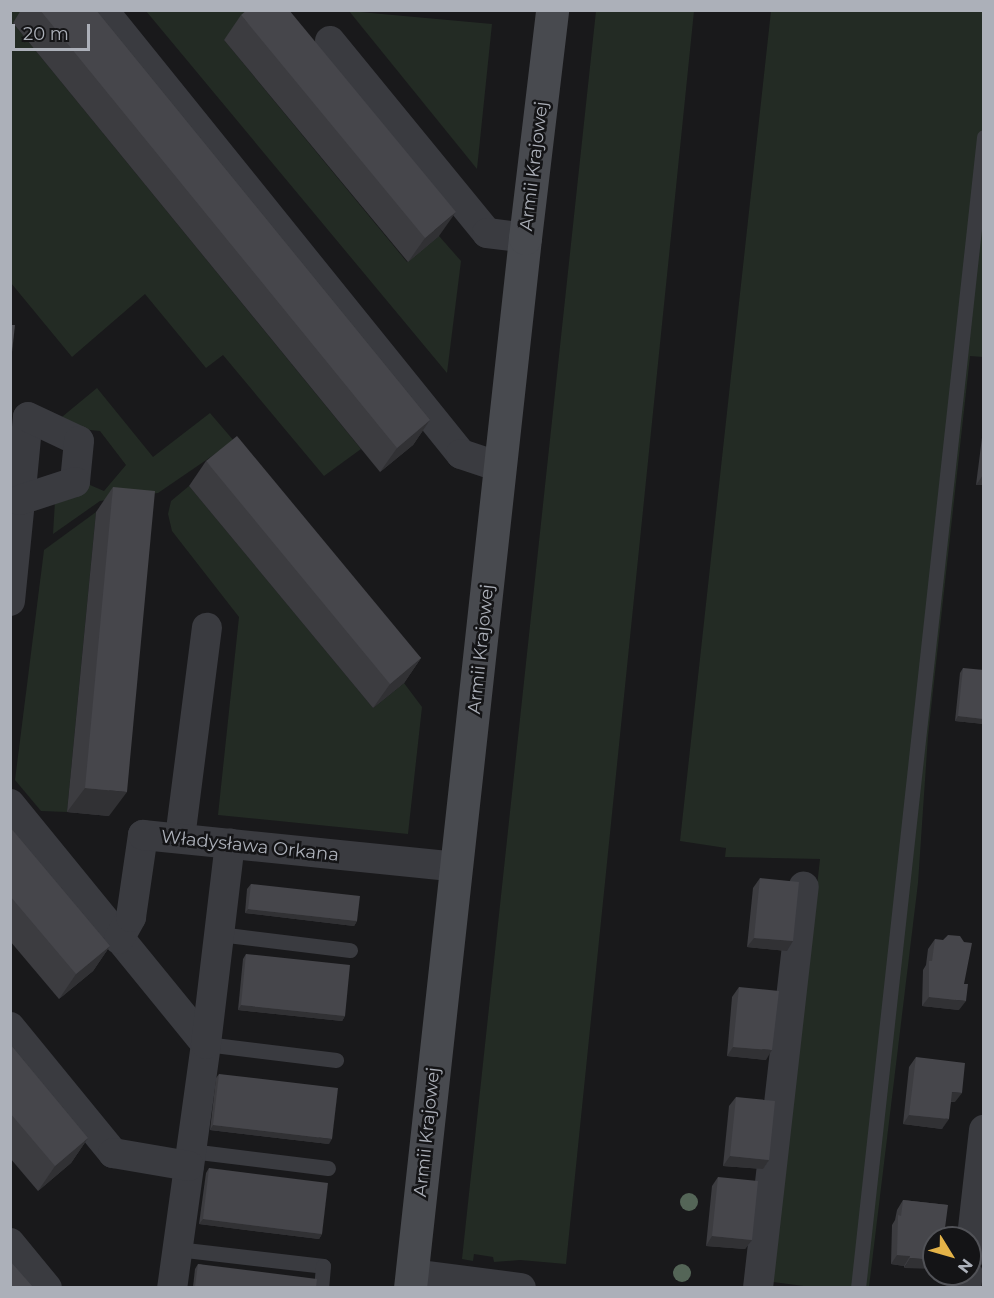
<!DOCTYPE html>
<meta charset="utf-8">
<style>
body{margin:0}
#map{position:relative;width:994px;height:1298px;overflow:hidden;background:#19191b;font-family:Montserrat,sans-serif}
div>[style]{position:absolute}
.green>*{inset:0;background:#232b24}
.lane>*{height:15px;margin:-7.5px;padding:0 7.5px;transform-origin:7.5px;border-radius:7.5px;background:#3a3b40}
.street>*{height:30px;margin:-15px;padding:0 15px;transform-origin:15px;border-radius:15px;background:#3a3b40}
.secondary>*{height:33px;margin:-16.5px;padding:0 16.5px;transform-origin:16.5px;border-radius:16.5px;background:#484a4f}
.trees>*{width:18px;height:18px;margin:-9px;border-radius:50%;background:#546557}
.wall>*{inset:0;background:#3c3c40}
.shaded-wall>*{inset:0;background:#313134}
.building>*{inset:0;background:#46464b}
span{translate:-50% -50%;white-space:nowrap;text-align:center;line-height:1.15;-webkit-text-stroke:5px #141416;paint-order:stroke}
.street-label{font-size:18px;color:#acb0b9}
.frame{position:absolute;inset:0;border:12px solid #acb0b9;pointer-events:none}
.north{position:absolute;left:922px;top:1226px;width:60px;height:60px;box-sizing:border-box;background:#141416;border:2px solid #515257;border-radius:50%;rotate:127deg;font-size:16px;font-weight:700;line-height:24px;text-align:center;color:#acb0b9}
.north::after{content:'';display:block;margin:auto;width:21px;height:27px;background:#e4b348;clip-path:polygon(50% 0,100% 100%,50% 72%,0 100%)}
.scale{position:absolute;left:12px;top:24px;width:78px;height:27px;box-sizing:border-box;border:3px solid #acb0b9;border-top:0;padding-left:8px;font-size:18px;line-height:21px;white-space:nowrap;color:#acb0b9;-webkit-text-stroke:4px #141416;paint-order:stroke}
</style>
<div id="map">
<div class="green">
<div style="clip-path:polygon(10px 11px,27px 11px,13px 23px,361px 449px,324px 476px,223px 355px,206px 368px,145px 294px,72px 357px,11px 283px)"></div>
<div style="clip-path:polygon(146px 11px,251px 11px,224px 40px,407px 262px,439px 236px,461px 261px,447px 373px)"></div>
<div style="clip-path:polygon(349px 11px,492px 24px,477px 169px)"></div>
<div style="clip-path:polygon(596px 11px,694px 11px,566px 1264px,520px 1260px,494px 1262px,493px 1257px,474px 1254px,473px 1261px,462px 1259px)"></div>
<div style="clip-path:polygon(771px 11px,983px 11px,983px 357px,970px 356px,928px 736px,918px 883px,869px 1287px,819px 1288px,773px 1282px,820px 859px,725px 857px,726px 848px,680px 841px)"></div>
<div style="clip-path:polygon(97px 388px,153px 457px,210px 413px,234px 441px,158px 493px,100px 501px,53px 534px,55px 501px,90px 485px,104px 491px,126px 465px,100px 431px,51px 426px)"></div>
<div style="clip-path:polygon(189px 486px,373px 708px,404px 683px,422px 707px,408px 834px,218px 815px,239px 617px,172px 531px,168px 514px,171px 501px)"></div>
<div style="clip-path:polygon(96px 512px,67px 812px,41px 811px,15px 780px,44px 550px)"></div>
</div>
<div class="lane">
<div style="left:219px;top:934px;width:132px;rotate:7deg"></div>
<div style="left:206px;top:1044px;width:131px;rotate:7deg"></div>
<div style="left:191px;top:1151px;width:138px;rotate:7.1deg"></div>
<div style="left:177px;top:1249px;width:147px;rotate:6.6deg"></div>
<div style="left:323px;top:1266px;width:22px;rotate:95deg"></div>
<div style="left:858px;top:1288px;width:1158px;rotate:-83.75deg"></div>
</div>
<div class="street">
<div style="left:103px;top:10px;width:570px;rotate:51.12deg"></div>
<div style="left:461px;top:454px;width:41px;rotate:18.4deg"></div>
<div style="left:330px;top:41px;width:248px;rotate:50.7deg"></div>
<div style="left:487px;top:233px;width:38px;rotate:7deg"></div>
<div style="left:10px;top:601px;width:101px;rotate:-84.3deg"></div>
<div style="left:20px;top:500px;width:83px;rotate:-84.5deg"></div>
<div style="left:28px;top:417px;width:56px;rotate:25.2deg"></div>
<div style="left:79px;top:441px;width:41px;rotate:95.6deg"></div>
<div style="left:75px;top:482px;width:58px;rotate:161.9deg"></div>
<div style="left:10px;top:804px;width:310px;rotate:50.8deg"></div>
<div style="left:206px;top:1044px;width:246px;rotate:97.9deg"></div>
<div style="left:180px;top:838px;width:212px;rotate:-82.7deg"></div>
<div style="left:119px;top:939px;width:25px;rotate:-61deg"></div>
<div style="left:131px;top:917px;width:83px;rotate:-81.7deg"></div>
<div style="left:143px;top:835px;width:316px;rotate:5.8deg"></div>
<div style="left:10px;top:1027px;width:163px;rotate:50.7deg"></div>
<div style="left:113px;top:1153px;width:77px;rotate:9.7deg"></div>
<div style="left:206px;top:1044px;width:202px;rotate:-83.2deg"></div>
<div style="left:10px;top:1243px;width:58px;rotate:50.6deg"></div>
<div style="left:970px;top:1255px;width:126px;rotate:-83.6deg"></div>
<div style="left:411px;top:1274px;width:111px;rotate:7.3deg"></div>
<div style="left:758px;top:1288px;width:404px;rotate:-83.5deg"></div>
<div style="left:966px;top:1288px;width:14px;rotate:-82deg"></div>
</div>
<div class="secondary">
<div style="left:410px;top:1288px;width:1056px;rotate:-83.75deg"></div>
<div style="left:525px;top:238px;width:230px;rotate:-83.2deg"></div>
</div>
<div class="trees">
<div style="left:689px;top:1202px"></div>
<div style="left:682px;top:1273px"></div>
</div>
<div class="wall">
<div style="clip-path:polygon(21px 10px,96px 10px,430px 420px,413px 445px,380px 472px,13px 23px)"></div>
<div style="clip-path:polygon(241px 15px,439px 236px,408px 262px,224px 40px)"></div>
<div style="clip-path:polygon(984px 422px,984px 485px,976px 485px)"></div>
<div style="clip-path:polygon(206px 461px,421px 658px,404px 683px,373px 708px,189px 486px)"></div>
<div style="clip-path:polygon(113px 487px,109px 816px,67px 812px,96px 512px)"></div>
<div style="clip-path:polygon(963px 668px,984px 724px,955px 721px,960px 673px)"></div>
<div style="clip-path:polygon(10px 827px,110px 946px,93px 971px,59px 999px,10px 941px)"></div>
<div style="clip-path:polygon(760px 878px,787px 951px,747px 947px,753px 888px)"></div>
<div style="clip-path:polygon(251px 884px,357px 921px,354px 926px,245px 913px,247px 889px)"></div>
<div style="clip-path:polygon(935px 939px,959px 1010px,922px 1006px,923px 970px,926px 965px,928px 949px)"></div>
<div style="clip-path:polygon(246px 954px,345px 1016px,342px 1021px,238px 1010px,243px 959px)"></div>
<div style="clip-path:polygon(739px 987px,766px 1060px,727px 1056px,732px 997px)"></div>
<div style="clip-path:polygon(10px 1044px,88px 1138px,71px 1163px,38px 1191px,10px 1158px)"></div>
<div style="clip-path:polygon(916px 1057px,955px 1102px,951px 1102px,942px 1129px,903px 1124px,909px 1067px)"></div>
<div style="clip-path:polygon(219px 1074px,329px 1144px,210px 1130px,216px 1078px)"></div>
<div style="clip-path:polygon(736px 1097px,769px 1160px,763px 1169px,723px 1166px,729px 1106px)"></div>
<div style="clip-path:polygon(209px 1168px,322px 1234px,319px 1239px,199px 1224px,206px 1173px)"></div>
<div style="clip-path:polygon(718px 1177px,752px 1240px,745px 1249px,706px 1246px,712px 1186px)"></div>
<div style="clip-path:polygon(903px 1200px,948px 1205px,904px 1268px,904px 1266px,891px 1264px,892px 1225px,895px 1220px,897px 1210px)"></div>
<div style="clip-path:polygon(198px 1264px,316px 1287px,193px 1287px,195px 1269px)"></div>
</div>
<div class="shaded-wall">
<div style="clip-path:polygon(456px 212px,439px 236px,408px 262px,425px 238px)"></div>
<div style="clip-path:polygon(430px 420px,413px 445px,380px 472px,397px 448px)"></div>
<div style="clip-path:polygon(983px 475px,984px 485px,976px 485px)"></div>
<div style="clip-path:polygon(421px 658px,404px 683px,373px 708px,390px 684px)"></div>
<div style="clip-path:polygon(958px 716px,984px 719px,984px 724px,955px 721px)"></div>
<div style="clip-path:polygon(85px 788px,127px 792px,109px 816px,67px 812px)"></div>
<div style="clip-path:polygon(248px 909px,357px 921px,354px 926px,245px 913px)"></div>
<div style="clip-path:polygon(754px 938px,793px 941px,787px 951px,747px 947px)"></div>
<div style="clip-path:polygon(110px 946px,93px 971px,59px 999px,76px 974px)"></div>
<div style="clip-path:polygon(929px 997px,966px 1001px,959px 1010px,922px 1006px)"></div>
<div style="clip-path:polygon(241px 1005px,345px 1016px,342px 1021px,238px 1010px)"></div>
<div style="clip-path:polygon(733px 1047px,772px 1050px,766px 1060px,727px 1056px)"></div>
<div style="clip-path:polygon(952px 1092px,962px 1093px,955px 1102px,945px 1101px)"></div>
<div style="clip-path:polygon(909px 1115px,949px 1119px,942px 1129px,903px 1124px)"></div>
<div style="clip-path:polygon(213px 1125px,332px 1139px,329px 1144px,210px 1130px)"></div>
<div style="clip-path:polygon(88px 1138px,71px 1163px,38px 1191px,55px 1166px)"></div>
<div style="clip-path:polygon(730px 1156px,769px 1160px,763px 1169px,723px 1166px)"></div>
<div style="clip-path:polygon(203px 1219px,322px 1234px,319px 1239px,199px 1224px)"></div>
<div style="clip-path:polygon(712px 1236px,752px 1240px,745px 1249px,706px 1246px)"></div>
<div style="clip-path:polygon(897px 1255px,910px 1256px,904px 1266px,891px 1264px)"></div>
<div style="clip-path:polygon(910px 1258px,934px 1260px,934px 1269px,904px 1268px)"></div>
</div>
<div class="building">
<div style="clip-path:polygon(40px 10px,96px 10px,430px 420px,397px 448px)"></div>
<div style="clip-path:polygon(247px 10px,289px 10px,456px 212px,425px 238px,241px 15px)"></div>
<div style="clip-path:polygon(10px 325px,15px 325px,10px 370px)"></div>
<div style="clip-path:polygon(237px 436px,421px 658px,390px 684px,206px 461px)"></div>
<div style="clip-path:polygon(113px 487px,155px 491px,127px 792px,85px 788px)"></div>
<div style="clip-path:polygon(963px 668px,984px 670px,984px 719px,958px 716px)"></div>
<div style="clip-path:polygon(10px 827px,110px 946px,76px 974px,10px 896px)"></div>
<div style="clip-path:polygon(760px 878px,799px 882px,793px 941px,754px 938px)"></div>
<div style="clip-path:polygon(251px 884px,360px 896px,357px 921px,248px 909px)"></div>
<div style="clip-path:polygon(948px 935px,960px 936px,964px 942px,972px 943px,964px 984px,968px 984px,966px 1001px,929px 997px,929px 961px,932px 961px,935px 939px,943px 940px)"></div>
<div style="clip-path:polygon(246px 954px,350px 965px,345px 1016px,241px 1005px)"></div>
<div style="clip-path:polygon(739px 987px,779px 991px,772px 1050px,733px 1047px)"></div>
<div style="clip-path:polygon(10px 1044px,88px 1138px,55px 1166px,10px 1113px)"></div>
<div style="clip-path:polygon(916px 1057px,965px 1063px,962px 1093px,952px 1092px,949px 1119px,909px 1115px)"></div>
<div style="clip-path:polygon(219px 1074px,338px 1088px,332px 1139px,213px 1125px)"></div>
<div style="clip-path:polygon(736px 1097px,775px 1101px,769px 1160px,730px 1156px)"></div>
<div style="clip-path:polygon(209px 1168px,328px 1183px,322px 1234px,203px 1219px)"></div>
<div style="clip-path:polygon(718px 1177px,758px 1181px,752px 1240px,712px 1236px)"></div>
<div style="clip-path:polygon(903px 1200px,948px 1205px,945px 1228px,952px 1229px,951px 1238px,934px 1238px,934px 1260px,910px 1258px,910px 1256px,897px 1255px,898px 1215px,901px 1216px)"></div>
<div style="clip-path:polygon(10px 1261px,33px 1287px,10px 1287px)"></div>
<div style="clip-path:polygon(198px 1264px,317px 1279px,316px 1287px,195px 1287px)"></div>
</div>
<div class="street-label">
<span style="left:534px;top:166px;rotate:-83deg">Armii Krajowej</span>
<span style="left:481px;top:649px;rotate:-84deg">Armii Krajowej</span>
<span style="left:250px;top:846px;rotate:6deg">Władysława Orkana</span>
<span style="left:427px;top:1132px;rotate:-84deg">Armii Krajowej</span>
</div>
<div class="frame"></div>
<div class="north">N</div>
<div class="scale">20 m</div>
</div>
